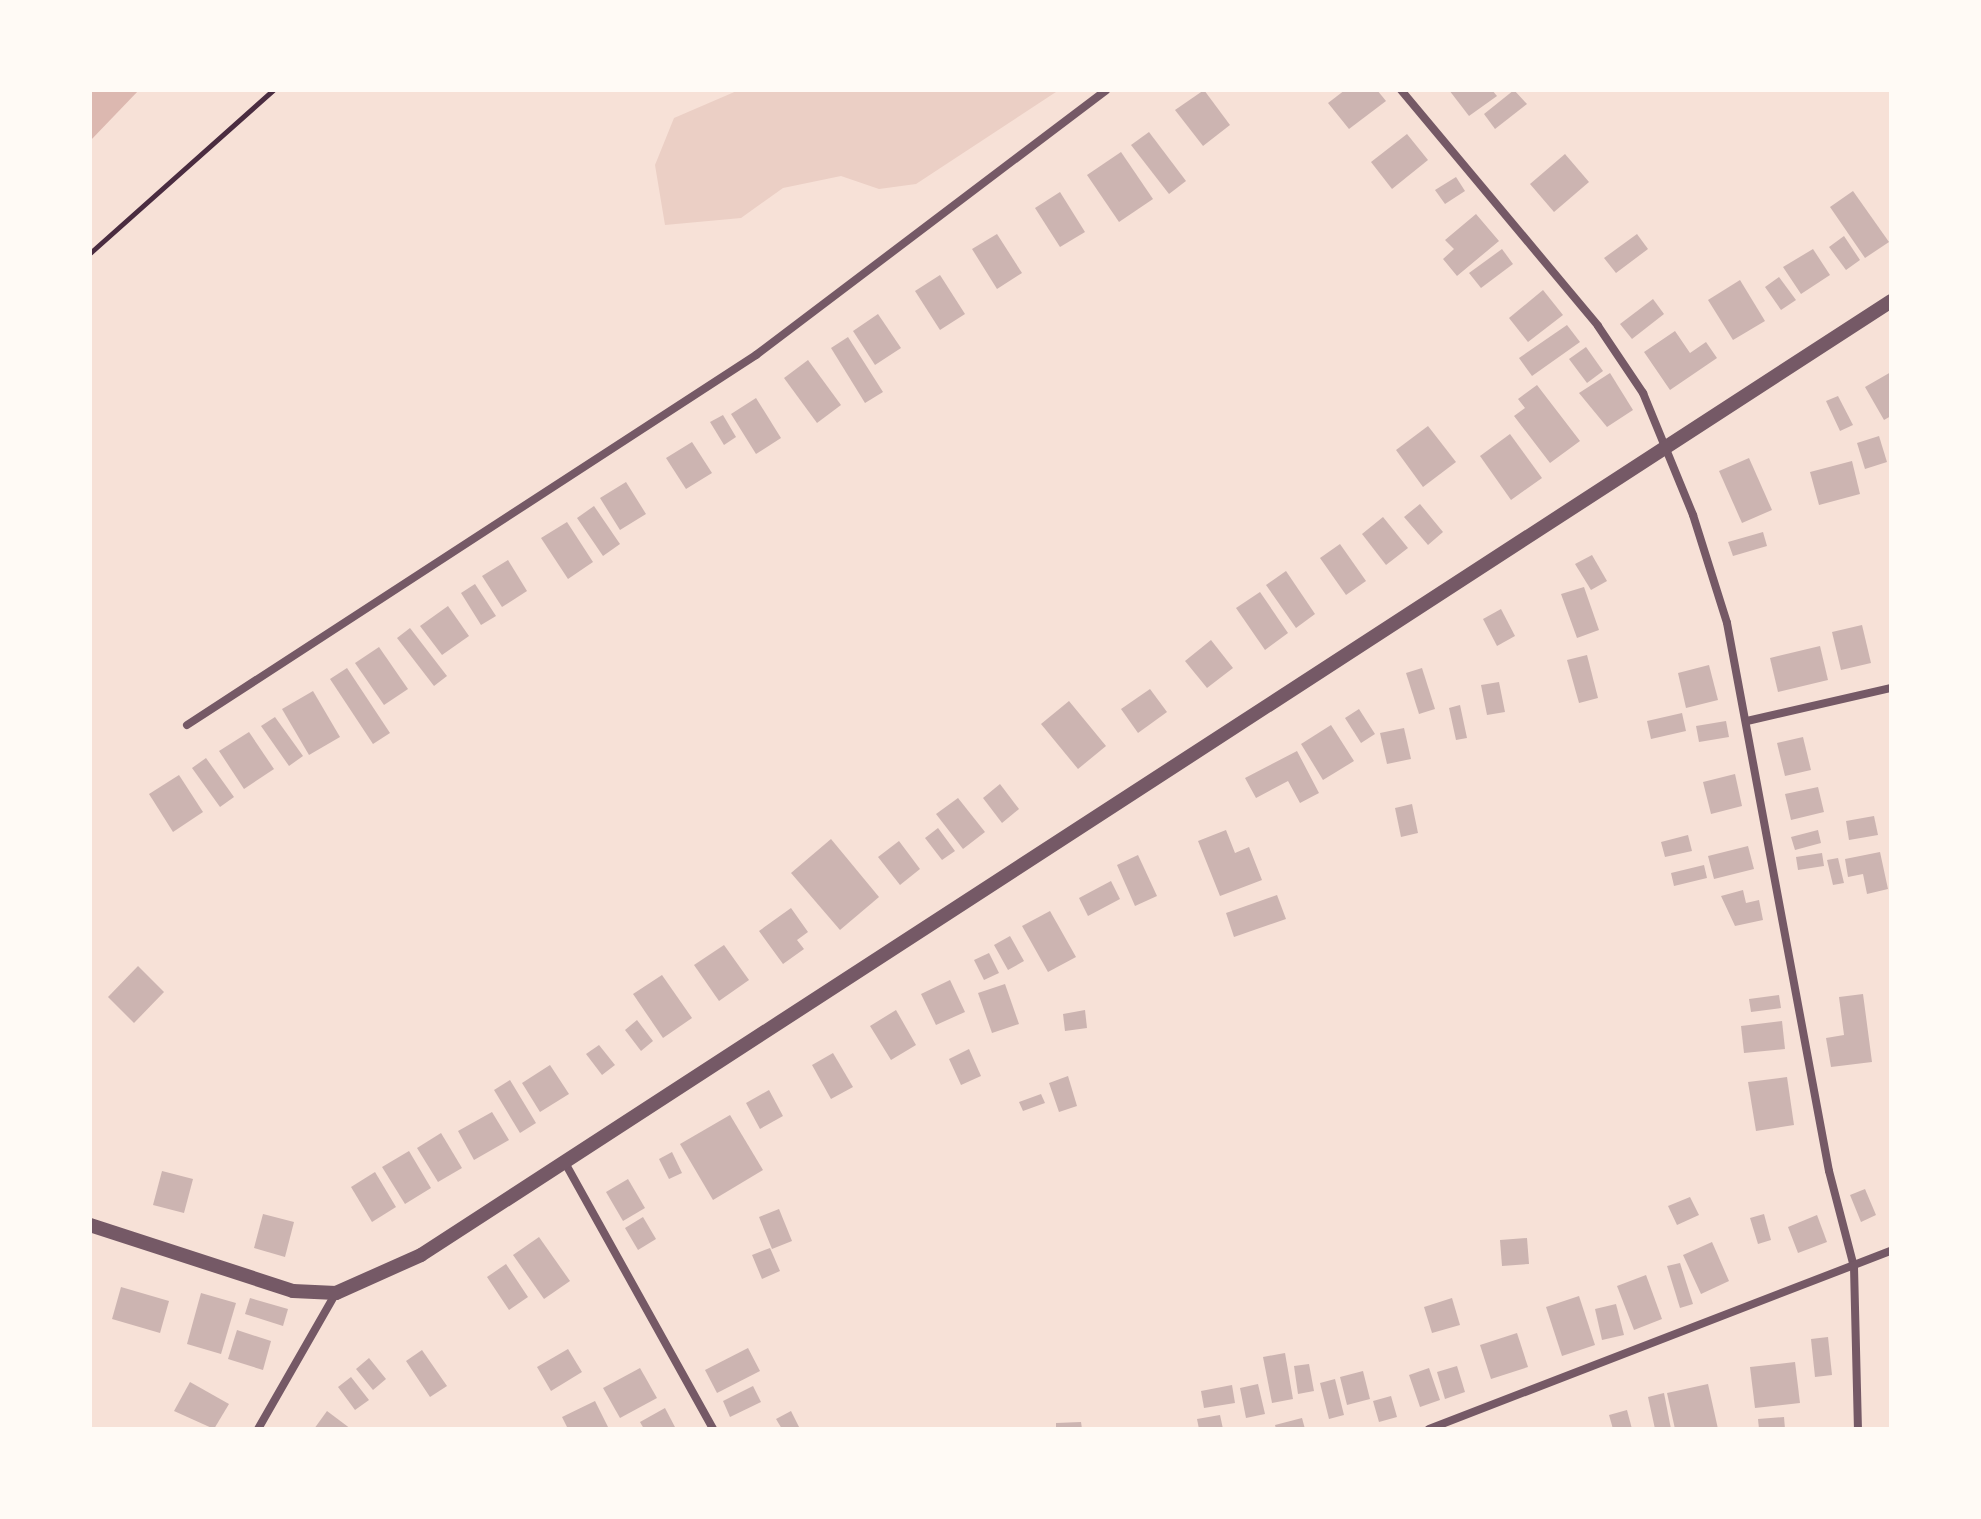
<!DOCTYPE html>
<style>
body{margin:0}
#map{position:relative;width:1981px;height:1519px;overflow:hidden;background:#f7e1d7;font-family:Mulish,sans-serif}
div>[style]{position:absolute}
.green>*{inset:0;background:#ebcfc5}
.water>*{inset:0;background:#dcb8b0}
.building>*{inset:0;background:#ccb4b1}
.path>*{height:5px;margin:-2.5px;padding:0 2.5px;transform-origin:2.5px;border-radius:2.5px;background:#4a2c40}
.minor>*{height:8px;margin:-4px;padding:0 4px;transform-origin:4px;border-radius:4px;background:#755966}
.tertiary>*{height:14px;margin:-7px;padding:0 7px;transform-origin:7px;border-radius:7px;background:#755966}
span{translate:-50% -50%;white-space:nowrap;text-align:center;line-height:1.15;-webkit-text-stroke:8px #fffaf5;paint-order:stroke}
.frame{position:absolute;inset:0;border:92px solid #fffaf5;pointer-events:none}
</style>
<div id="map">
<div class="green">
<div style="clip-path:polygon(739px 90px,1059px 90px,916px 184px,879px 189px,841px 176px,783px 188px,741px 218px,665px 225px,655px 165px,674px 118px)"></div>
</div>
<div class="water">
<div style="clip-path:polygon(90px 90px,139px 90px,90px 141px)"></div>
</div>
<div class="building">
<div style="clip-path:polygon(1204px 90px,1230px 125px,1203px 146px,1175px 110px)"></div>
<div style="clip-path:polygon(1345px 90px,1377px 90px,1386px 101px,1349px 129px,1328px 103px)"></div>
<div style="clip-path:polygon(1449px 90px,1492px 90px,1497px 96px,1469px 116px)"></div>
<div style="clip-path:polygon(1514px 90px,1527px 104px,1495px 129px,1484px 114px)"></div>
<div style="clip-path:polygon(1149px 132px,1186px 181px,1169px 194px,1131px 145px)"></div>
<div style="clip-path:polygon(1407px 134px,1428px 160px,1392px 189px,1371px 162px)"></div>
<div style="clip-path:polygon(1121px 152px,1153px 199px,1119px 222px,1087px 175px)"></div>
<div style="clip-path:polygon(1565px 154px,1589px 182px,1554px 212px,1530px 184px)"></div>
<div style="clip-path:polygon(1456px 177px,1465px 191px,1445px 204px,1435px 190px)"></div>
<div style="clip-path:polygon(1853px 191px,1889px 242px,1865px 258px,1830px 207px)"></div>
<div style="clip-path:polygon(1060px 192px,1085px 232px,1060px 247px,1035px 208px)"></div>
<div style="clip-path:polygon(1476px 214px,1499px 241px,1457px 276px,1443px 259px,1454px 249px,1445px 240px)"></div>
<div style="clip-path:polygon(997px 234px,1022px 273px,997px 289px,972px 249px)"></div>
<div style="clip-path:polygon(1637px 234px,1648px 249px,1616px 273px,1604px 258px)"></div>
<div style="clip-path:polygon(1844px 236px,1860px 260px,1846px 270px,1829px 247px)"></div>
<div style="clip-path:polygon(1502px 249px,1513px 264px,1481px 288px,1469px 273px)"></div>
<div style="clip-path:polygon(1813px 249px,1830px 275px,1801px 294px,1783px 267px)"></div>
<div style="clip-path:polygon(940px 275px,965px 314px,940px 330px,915px 291px)"></div>
<div style="clip-path:polygon(1779px 277px,1796px 300px,1781px 310px,1765px 287px)"></div>
<div style="clip-path:polygon(1740px 280px,1765px 321px,1733px 340px,1708px 300px)"></div>
<div style="clip-path:polygon(1543px 290px,1563px 315px,1528px 342px,1509px 318px)"></div>
<div style="clip-path:polygon(1653px 299px,1664px 314px,1632px 339px,1620px 324px)"></div>
<div style="clip-path:polygon(878px 314px,901px 348px,875px 365px,853px 331px)"></div>
<div style="clip-path:polygon(1567px 325px,1580px 342px,1532px 376px,1519px 358px)"></div>
<div style="clip-path:polygon(1675px 331px,1690px 353px,1706px 342px,1717px 358px,1670px 390px,1644px 352px)"></div>
<div style="clip-path:polygon(848px 337px,883px 392px,865px 403px,831px 348px)"></div>
<div style="clip-path:polygon(1586px 347px,1603px 371px,1587px 383px,1569px 359px)"></div>
<div style="clip-path:polygon(808px 360px,841px 405px,817px 423px,784px 378px)"></div>
<div style="clip-path:polygon(1891px 372px,1891px 416px,1884px 420px,1865px 387px)"></div>
<div style="clip-path:polygon(1610px 373px,1633px 410px,1607px 427px,1579px 393px)"></div>
<div style="clip-path:polygon(1537px 385px,1580px 441px,1550px 463px,1514px 416px,1525px 408px,1518px 399px)"></div>
<div style="clip-path:polygon(1838px 396px,1853px 425px,1840px 431px,1826px 401px)"></div>
<div style="clip-path:polygon(756px 398px,781px 438px,756px 454px,731px 414px)"></div>
<div style="clip-path:polygon(723px 415px,736px 437px,724px 445px,710px 422px)"></div>
<div style="clip-path:polygon(1428px 426px,1456px 462px,1423px 487px,1396px 450px)"></div>
<div style="clip-path:polygon(1510px 434px,1542px 478px,1511px 500px,1480px 456px)"></div>
<div style="clip-path:polygon(1879px 436px,1887px 462px,1865px 469px,1857px 443px)"></div>
<div style="clip-path:polygon(692px 442px,712px 473px,686px 489px,666px 458px)"></div>
<div style="clip-path:polygon(1749px 458px,1772px 510px,1742px 523px,1719px 471px)"></div>
<div style="clip-path:polygon(1852px 461px,1860px 494px,1819px 505px,1810px 472px)"></div>
<div style="clip-path:polygon(626px 482px,646px 514px,620px 530px,600px 498px)"></div>
<div style="clip-path:polygon(1420px 504px,1443px 532px,1428px 545px,1404px 517px)"></div>
<div style="clip-path:polygon(594px 506px,620px 544px,603px 556px,577px 518px)"></div>
<div style="clip-path:polygon(1383px 517px,1408px 548px,1386px 565px,1362px 534px)"></div>
<div style="clip-path:polygon(567px 522px,593px 562px,568px 579px,541px 538px)"></div>
<div style="clip-path:polygon(1763px 532px,1767px 546px,1733px 556px,1728px 542px)"></div>
<div style="clip-path:polygon(1340px 544px,1366px 581px,1346px 595px,1320px 558px)"></div>
<div style="clip-path:polygon(1592px 555px,1607px 581px,1591px 590px,1575px 564px)"></div>
<div style="clip-path:polygon(508px 560px,527px 591px,502px 607px,482px 576px)"></div>
<div style="clip-path:polygon(1286px 571px,1315px 614px,1296px 628px,1266px 585px)"></div>
<div style="clip-path:polygon(475px 584px,496px 616px,481px 625px,461px 593px)"></div>
<div style="clip-path:polygon(1584px 587px,1599px 630px,1577px 638px,1561px 594px)"></div>
<div style="clip-path:polygon(1260px 592px,1288px 633px,1265px 650px,1236px 608px)"></div>
<div style="clip-path:polygon(448px 606px,469px 636px,442px 655px,420px 626px)"></div>
<div style="clip-path:polygon(1501px 609px,1515px 636px,1497px 646px,1483px 619px)"></div>
<div style="clip-path:polygon(1862px 625px,1871px 663px,1841px 670px,1832px 632px)"></div>
<div style="clip-path:polygon(410px 628px,447px 676px,434px 686px,397px 638px)"></div>
<div style="clip-path:polygon(1211px 640px,1233px 668px,1207px 688px,1185px 661px)"></div>
<div style="clip-path:polygon(1820px 646px,1828px 680px,1778px 692px,1770px 658px)"></div>
<div style="clip-path:polygon(379px 647px,408px 689px,384px 705px,355px 663px)"></div>
<div style="clip-path:polygon(1587px 655px,1598px 698px,1579px 703px,1567px 660px)"></div>
<div style="clip-path:polygon(1709px 665px,1718px 700px,1686px 708px,1678px 673px)"></div>
<div style="clip-path:polygon(347px 668px,390px 733px,373px 744px,330px 679px)"></div>
<div style="clip-path:polygon(1422px 668px,1435px 709px,1419px 714px,1406px 673px)"></div>
<div style="clip-path:polygon(1499px 682px,1505px 712px,1487px 715px,1481px 685px)"></div>
<div style="clip-path:polygon(1150px 689px,1167px 712px,1138px 733px,1121px 709px)"></div>
<div style="clip-path:polygon(313px 691px,340px 737px,309px 755px,282px 709px)"></div>
<div style="clip-path:polygon(1069px 701px,1106px 746px,1078px 769px,1041px 724px)"></div>
<div style="clip-path:polygon(1460px 705px,1467px 738px,1456px 740px,1449px 708px)"></div>
<div style="clip-path:polygon(1359px 709px,1375px 734px,1361px 743px,1345px 718px)"></div>
<div style="clip-path:polygon(1682px 713px,1686px 731px,1651px 739px,1647px 721px)"></div>
<div style="clip-path:polygon(275px 717px,303px 756px,289px 766px,261px 726px)"></div>
<div style="clip-path:polygon(1726px 721px,1729px 737px,1699px 742px,1696px 726px)"></div>
<div style="clip-path:polygon(1331px 725px,1354px 761px,1323px 780px,1301px 744px)"></div>
<div style="clip-path:polygon(1404px 728px,1411px 759px,1387px 764px,1380px 733px)"></div>
<div style="clip-path:polygon(249px 732px,274px 769px,244px 789px,219px 751px)"></div>
<div style="clip-path:polygon(1803px 737px,1811px 770px,1785px 776px,1777px 743px)"></div>
<div style="clip-path:polygon(1297px 751px,1319px 793px,1300px 803px,1288px 781px,1256px 798px,1245px 778px)"></div>
<div style="clip-path:polygon(206px 758px,234px 797px,220px 807px,192px 768px)"></div>
<div style="clip-path:polygon(1735px 774px,1742px 806px,1711px 814px,1703px 782px)"></div>
<div style="clip-path:polygon(179px 775px,203px 812px,173px 832px,149px 794px)"></div>
<div style="clip-path:polygon(1000px 784px,1019px 809px,1002px 823px,983px 798px)"></div>
<div style="clip-path:polygon(1818px 787px,1824px 812px,1791px 820px,1785px 794px)"></div>
<div style="clip-path:polygon(958px 798px,985px 832px,963px 849px,936px 814px)"></div>
<div style="clip-path:polygon(1412px 804px,1418px 833px,1401px 837px,1395px 808px)"></div>
<div style="clip-path:polygon(1874px 816px,1878px 835px,1849px 840px,1846px 821px)"></div>
<div style="clip-path:polygon(938px 828px,955px 851px,942px 860px,925px 838px)"></div>
<div style="clip-path:polygon(1226px 830px,1235px 853px,1249px 847px,1262px 880px,1220px 896px,1198px 841px)"></div>
<div style="clip-path:polygon(1818px 830px,1821px 843px,1795px 850px,1791px 837px)"></div>
<div style="clip-path:polygon(1688px 835px,1692px 851px,1665px 857px,1661px 842px)"></div>
<div style="clip-path:polygon(831px 839px,879px 897px,840px 930px,791px 873px)"></div>
<div style="clip-path:polygon(899px 841px,920px 869px,900px 885px,878px 857px)"></div>
<div style="clip-path:polygon(1748px 846px,1754px 869px,1714px 879px,1708px 856px)"></div>
<div style="clip-path:polygon(1880px 852px,1888px 889px,1867px 894px,1863px 874px,1848px 877px,1845px 859px)"></div>
<div style="clip-path:polygon(1822px 853px,1824px 866px,1798px 870px,1796px 857px)"></div>
<div style="clip-path:polygon(1138px 855px,1157px 896px,1135px 906px,1117px 865px)"></div>
<div style="clip-path:polygon(1838px 858px,1844px 883px,1833px 885px,1827px 860px)"></div>
<div style="clip-path:polygon(1704px 865px,1707px 878px,1674px 886px,1671px 873px)"></div>
<div style="clip-path:polygon(1111px 881px,1120px 899px,1088px 916px,1079px 898px)"></div>
<div style="clip-path:polygon(1743px 890px,1746px 903px,1759px 900px,1763px 920px,1735px 926px,1721px 896px)"></div>
<div style="clip-path:polygon(1277px 895px,1286px 919px,1234px 937px,1226px 913px)"></div>
<div style="clip-path:polygon(791px 908px,808px 932px,797px 940px,804px 949px,783px 964px,759px 931px)"></div>
<div style="clip-path:polygon(1050px 911px,1076px 957px,1048px 972px,1022px 926px)"></div>
<div style="clip-path:polygon(1010px 936px,1024px 961px,1008px 970px,994px 945px)"></div>
<div style="clip-path:polygon(724px 945px,749px 980px,719px 1001px,694px 965px)"></div>
<div style="clip-path:polygon(989px 953px,999px 973px,984px 980px,974px 960px)"></div>
<div style="clip-path:polygon(138px 966px,164px 992px,134px 1023px,108px 997px)"></div>
<div style="clip-path:polygon(662px 975px,692px 1018px,663px 1038px,633px 994px)"></div>
<div style="clip-path:polygon(950px 980px,965px 1012px,936px 1025px,921px 994px)"></div>
<div style="clip-path:polygon(1005px 984px,1019px 1024px,992px 1033px,978px 993px)"></div>
<div style="clip-path:polygon(1863px 994px,1872px 1062px,1831px 1067px,1826px 1038px,1844px 1035px,1839px 997px)"></div>
<div style="clip-path:polygon(1779px 995px,1781px 1008px,1751px 1012px,1749px 999px)"></div>
<div style="clip-path:polygon(896px 1010px,916px 1045px,891px 1060px,870px 1026px)"></div>
<div style="clip-path:polygon(1085px 1010px,1087px 1028px,1065px 1031px,1063px 1014px)"></div>
<div style="clip-path:polygon(637px 1020px,653px 1041px,641px 1051px,625px 1030px)"></div>
<div style="clip-path:polygon(1782px 1021px,1785px 1049px,1744px 1053px,1741px 1026px)"></div>
<div style="clip-path:polygon(599px 1045px,615px 1065px,602px 1075px,586px 1054px)"></div>
<div style="clip-path:polygon(969px 1049px,981px 1076px,961px 1085px,949px 1059px)"></div>
<div style="clip-path:polygon(833px 1053px,853px 1087px,831px 1099px,812px 1065px)"></div>
<div style="clip-path:polygon(550px 1065px,569px 1094px,540px 1112px,522px 1083px)"></div>
<div style="clip-path:polygon(1068px 1076px,1077px 1106px,1059px 1112px,1049px 1083px)"></div>
<div style="clip-path:polygon(1787px 1077px,1794px 1125px,1756px 1131px,1748px 1082px)"></div>
<div style="clip-path:polygon(510px 1080px,536px 1123px,520px 1133px,494px 1090px)"></div>
<div style="clip-path:polygon(769px 1090px,783px 1116px,760px 1129px,746px 1103px)"></div>
<div style="clip-path:polygon(1041px 1094px,1045px 1103px,1023px 1111px,1019px 1102px)"></div>
<div style="clip-path:polygon(492px 1112px,509px 1140px,474px 1160px,458px 1131px)"></div>
<div style="clip-path:polygon(730px 1115px,763px 1170px,713px 1200px,680px 1144px)"></div>
<div style="clip-path:polygon(441px 1133px,462px 1168px,438px 1182px,417px 1148px)"></div>
<div style="clip-path:polygon(409px 1151px,431px 1188px,405px 1204px,382px 1167px)"></div>
<div style="clip-path:polygon(672px 1152px,682px 1173px,669px 1179px,659px 1159px)"></div>
<div style="clip-path:polygon(162px 1171px,193px 1179px,184px 1213px,153px 1205px)"></div>
<div style="clip-path:polygon(375px 1172px,396px 1207px,372px 1222px,351px 1187px)"></div>
<div style="clip-path:polygon(628px 1179px,645px 1208px,623px 1221px,606px 1192px)"></div>
<div style="clip-path:polygon(1865px 1189px,1876px 1215px,1861px 1222px,1850px 1195px)"></div>
<div style="clip-path:polygon(1690px 1197px,1699px 1215px,1677px 1225px,1668px 1206px)"></div>
<div style="clip-path:polygon(779px 1209px,792px 1241px,772px 1249px,759px 1217px)"></div>
<div style="clip-path:polygon(263px 1214px,294px 1222px,285px 1257px,254px 1248px)"></div>
<div style="clip-path:polygon(1764px 1214px,1771px 1240px,1758px 1244px,1750px 1218px)"></div>
<div style="clip-path:polygon(1817px 1215px,1827px 1242px,1798px 1253px,1788px 1227px)"></div>
<div style="clip-path:polygon(643px 1217px,656px 1239px,638px 1250px,625px 1228px)"></div>
<div style="clip-path:polygon(539px 1237px,570px 1281px,544px 1299px,513px 1255px)"></div>
<div style="clip-path:polygon(1527px 1238px,1529px 1264px,1502px 1266px,1500px 1240px)"></div>
<div style="clip-path:polygon(1712px 1242px,1729px 1281px,1701px 1294px,1683px 1255px)"></div>
<div style="clip-path:polygon(770px 1248px,780px 1271px,762px 1279px,752px 1255px)"></div>
<div style="clip-path:polygon(1680px 1263px,1693px 1304px,1680px 1308px,1667px 1266px)"></div>
<div style="clip-path:polygon(506px 1264px,528px 1297px,509px 1310px,487px 1277px)"></div>
<div style="clip-path:polygon(1646px 1275px,1662px 1319px,1634px 1330px,1617px 1286px)"></div>
<div style="clip-path:polygon(121px 1287px,169px 1301px,160px 1333px,112px 1319px)"></div>
<div style="clip-path:polygon(201px 1293px,236px 1303px,221px 1354px,187px 1344px)"></div>
<div style="clip-path:polygon(1579px 1296px,1595px 1345px,1562px 1356px,1546px 1307px)"></div>
<div style="clip-path:polygon(250px 1298px,288px 1309px,283px 1326px,245px 1314px)"></div>
<div style="clip-path:polygon(1452px 1298px,1460px 1325px,1432px 1333px,1424px 1307px)"></div>
<div style="clip-path:polygon(1616px 1304px,1624px 1335px,1602px 1340px,1595px 1309px)"></div>
<div style="clip-path:polygon(237px 1330px,271px 1341px,263px 1370px,228px 1359px)"></div>
<div style="clip-path:polygon(1517px 1333px,1528px 1367px,1491px 1379px,1480px 1345px)"></div>
<div style="clip-path:polygon(1828px 1337px,1832px 1375px,1815px 1377px,1811px 1339px)"></div>
<div style="clip-path:polygon(748px 1348px,760px 1371px,717px 1393px,705px 1370px)"></div>
<div style="clip-path:polygon(568px 1349px,582px 1372px,551px 1391px,537px 1367px)"></div>
<div style="clip-path:polygon(422px 1350px,447px 1386px,430px 1397px,406px 1361px)"></div>
<div style="clip-path:polygon(1285px 1353px,1293px 1399px,1272px 1403px,1263px 1357px)"></div>
<div style="clip-path:polygon(369px 1358px,386px 1379px,373px 1390px,356px 1369px)"></div>
<div style="clip-path:polygon(1795px 1362px,1800px 1403px,1755px 1408px,1750px 1367px)"></div>
<div style="clip-path:polygon(1309px 1364px,1314px 1391px,1298px 1394px,1294px 1366px)"></div>
<div style="clip-path:polygon(1457px 1366px,1465px 1392px,1445px 1399px,1437px 1372px)"></div>
<div style="clip-path:polygon(640px 1368px,657px 1398px,620px 1418px,603px 1388px)"></div>
<div style="clip-path:polygon(1429px 1368px,1440px 1400px,1420px 1407px,1409px 1375px)"></div>
<div style="clip-path:polygon(1363px 1371px,1370px 1399px,1347px 1405px,1340px 1377px)"></div>
<div style="clip-path:polygon(351px 1377px,369px 1400px,355px 1410px,338px 1387px)"></div>
<div style="clip-path:polygon(1335px 1379px,1344px 1415px,1329px 1419px,1320px 1383px)"></div>
<div style="clip-path:polygon(190px 1382px,229px 1404px,214px 1429px,174px 1411px)"></div>
<div style="clip-path:polygon(1258px 1384px,1265px 1414px,1246px 1418px,1240px 1388px)"></div>
<div style="clip-path:polygon(1708px 1384px,1718px 1429px,1675px 1429px,1667px 1393px)"></div>
<div style="clip-path:polygon(1232px 1385px,1235px 1403px,1204px 1408px,1201px 1391px)"></div>
<div style="clip-path:polygon(753px 1386px,761px 1402px,730px 1417px,723px 1401px)"></div>
<div style="clip-path:polygon(1664px 1393px,1671px 1429px,1655px 1429px,1648px 1397px)"></div>
<div style="clip-path:polygon(1391px 1396px,1397px 1417px,1379px 1422px,1373px 1401px)"></div>
<div style="clip-path:polygon(595px 1401px,609px 1429px,568px 1429px,562px 1417px)"></div>
<div style="clip-path:polygon(665px 1408px,676px 1429px,644px 1429px,640px 1422px)"></div>
<div style="clip-path:polygon(1627px 1410px,1632px 1429px,1613px 1429px,1609px 1415px)"></div>
<div style="clip-path:polygon(327px 1411px,351px 1429px,314px 1429px)"></div>
<div style="clip-path:polygon(791px 1411px,800px 1429px,782px 1429px,776px 1419px)"></div>
<div style="clip-path:polygon(1220px 1415px,1223px 1429px,1199px 1429px,1197px 1419px)"></div>
<div style="clip-path:polygon(1784px 1417px,1785px 1429px,1759px 1429px,1758px 1419px)"></div>
<div style="clip-path:polygon(1302px 1418px,1305px 1429px,1276px 1429px,1275px 1425px)"></div>
<div style="clip-path:polygon(1081px 1422px,1082px 1429px,1056px 1429px,1056px 1423px)"></div>
</div>
<div class="path">
<div style="left:90px;top:253px;width:245px;rotate:-41.7deg"></div>
</div>
<div class="minor">
<div style="left:1401px;top:90px;width:307px;rotate:50.1deg"></div>
<div style="left:1598px;top:326px;width:81px;rotate:56.1deg"></div>
<div style="left:1643px;top:393px;width:132px;rotate:67.7deg"></div>
<div style="left:1693px;top:515px;width:113px;rotate:72.5deg"></div>
<div style="left:1727px;top:623px;width:557px;rotate:79.46deg"></div>
<div style="left:1829px;top:1171px;width:99px;rotate:75.4deg"></div>
<div style="left:1854px;top:1267px;width:162px;rotate:88.6deg"></div>
<div style="left:1747px;top:721px;width:148px;rotate:-12.9deg"></div>
<div style="left:187px;top:725px;width:679px;rotate:-33.03deg"></div>
<div style="left:756px;top:355px;width:439px;rotate:-37.1deg"></div>
<div style="left:564px;top:1161px;width:307px;rotate:60.9deg"></div>
<div style="left:258px;top:1429px;width:157px;rotate:-60.2deg"></div>
<div style="left:1429px;top:1429px;width:495px;rotate:-21.1deg"></div>
</div>
<div class="tertiary">
<div style="left:90px;top:1225px;width:213px;rotate:18deg"></div>
<div style="left:293px;top:1291px;width:43px;rotate:2.7deg"></div>
<div style="left:336px;top:1293px;width:93px;rotate:-24.1deg"></div>
<div style="left:421px;top:1255px;width:1752px;rotate:-32.98deg"></div>
</div>
<div class="frame"></div>
</div>
